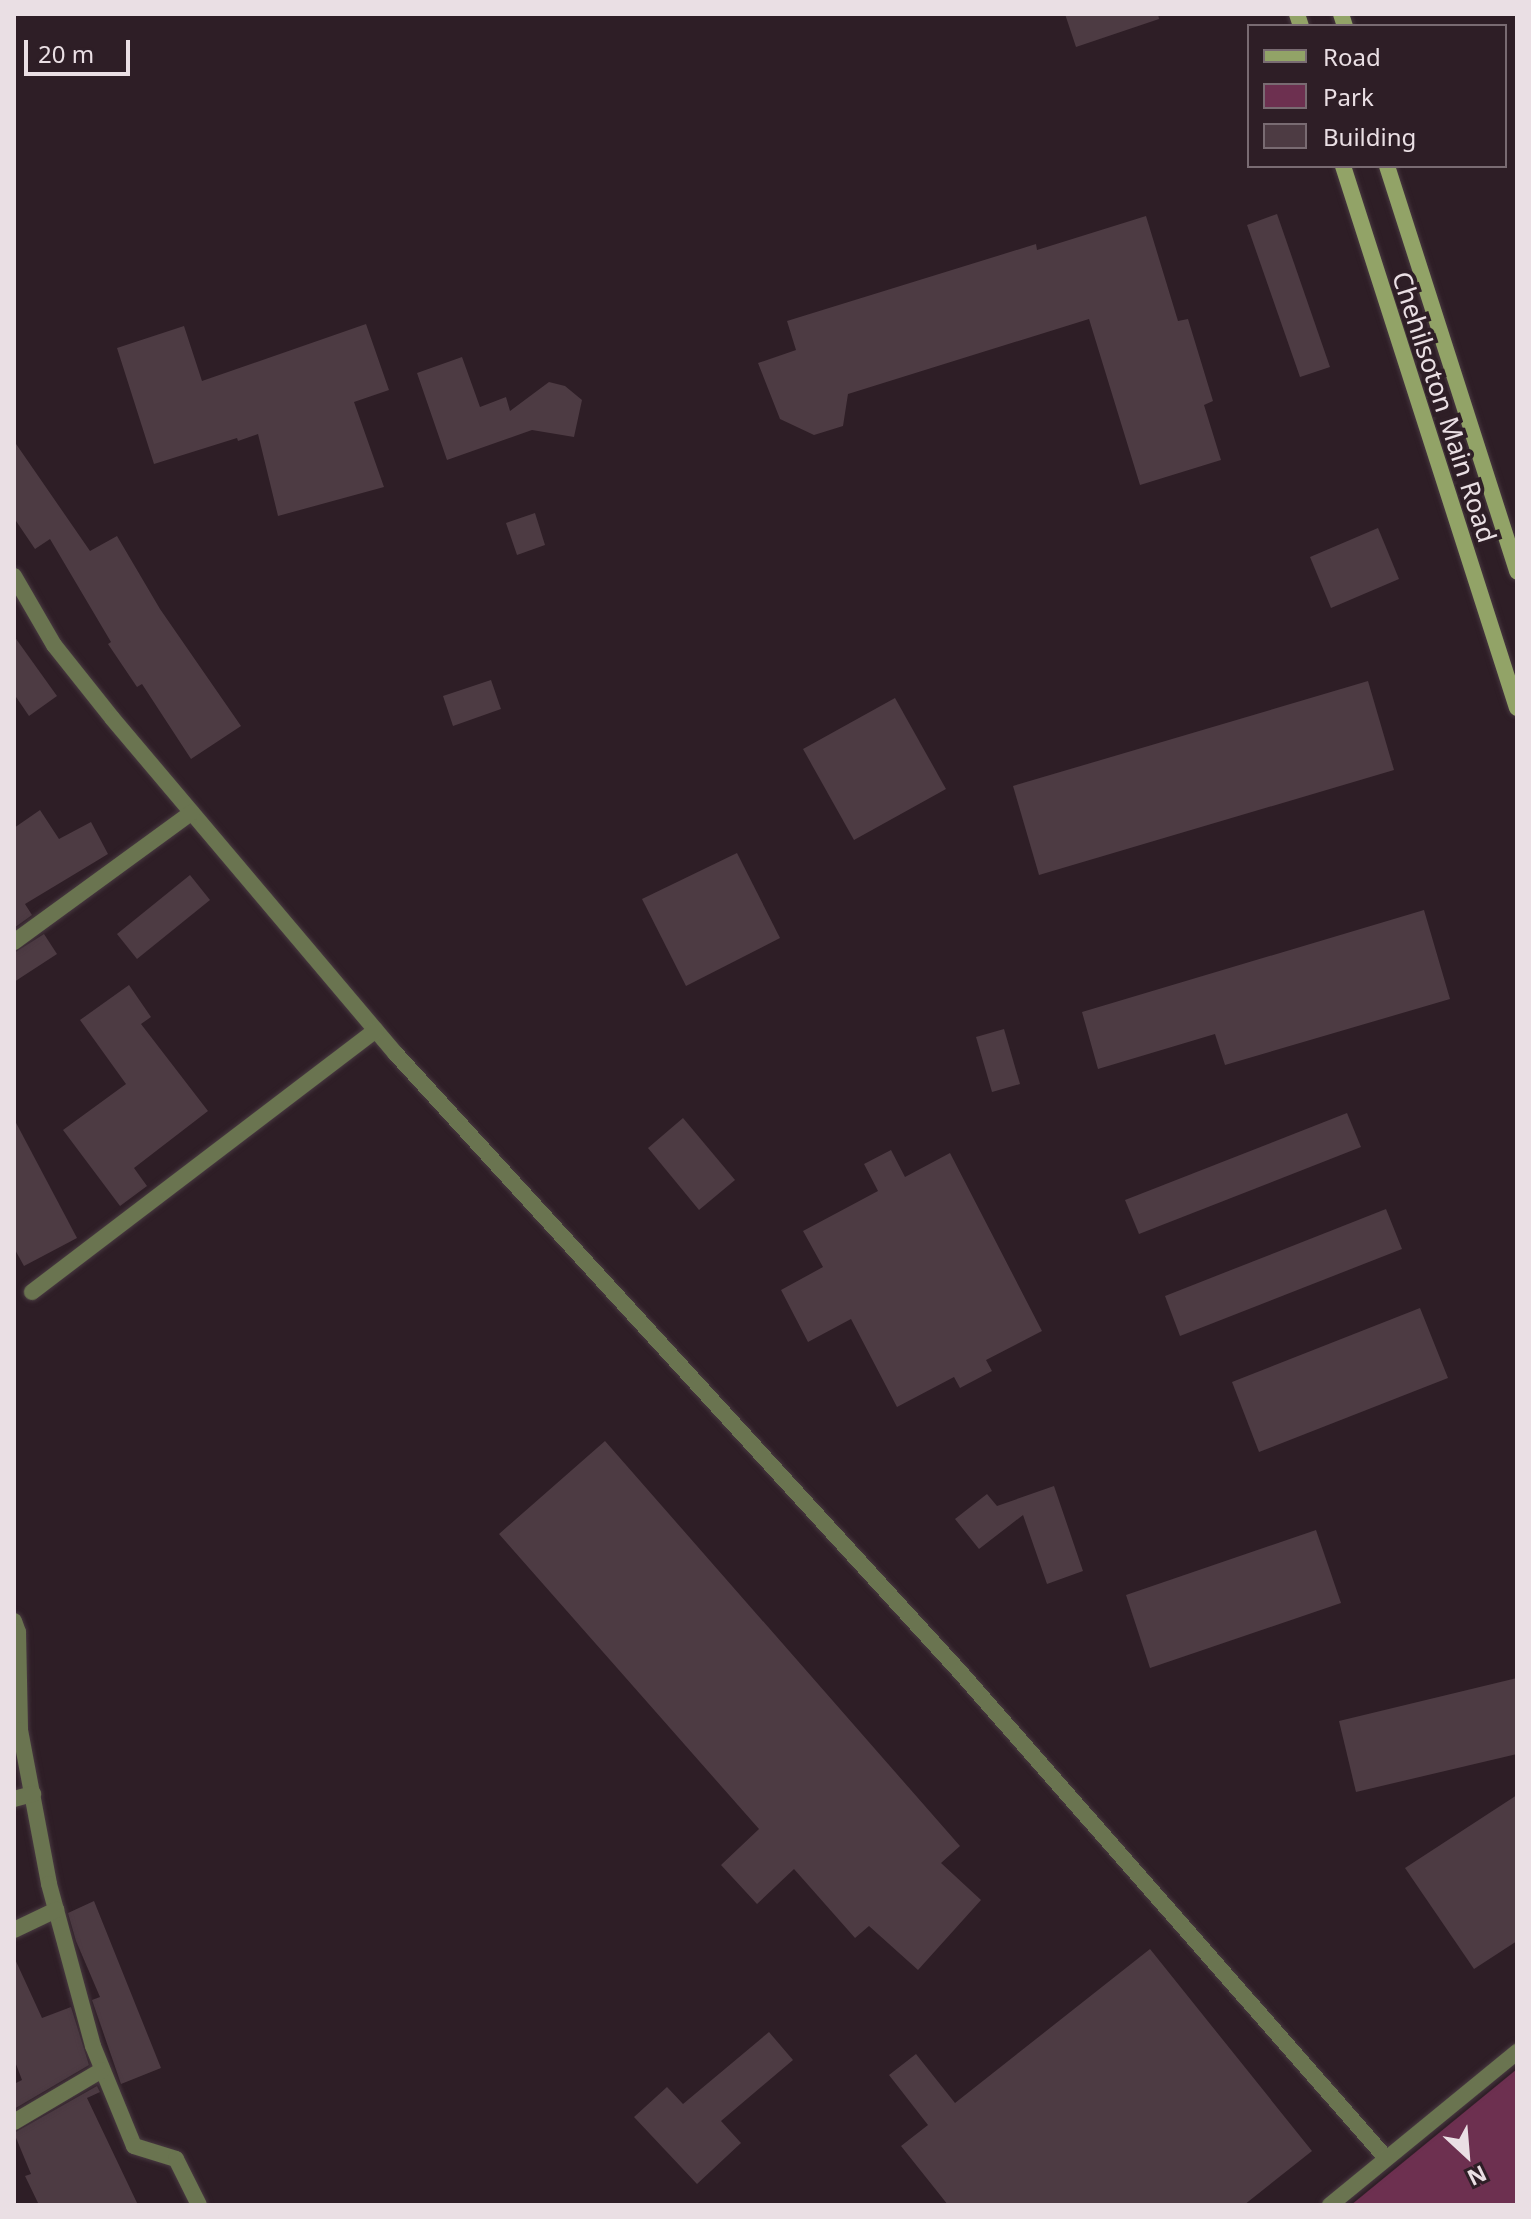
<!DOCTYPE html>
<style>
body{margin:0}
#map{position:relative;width:1531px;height:2219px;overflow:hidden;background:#2e1e26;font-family:"Noto Sans",sans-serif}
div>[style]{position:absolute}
.green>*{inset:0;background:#6d3050}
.building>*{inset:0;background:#4d3b43}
.roads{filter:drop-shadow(0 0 2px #483941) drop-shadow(0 0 2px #483941)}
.street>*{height:16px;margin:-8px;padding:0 8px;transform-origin:8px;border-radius:8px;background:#6a7450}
.secondary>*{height:16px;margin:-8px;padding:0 8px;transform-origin:8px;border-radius:8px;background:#92a367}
span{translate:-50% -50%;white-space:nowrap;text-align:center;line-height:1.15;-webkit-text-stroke:8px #2e1e26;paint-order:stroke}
.street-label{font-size:26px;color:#eadfe4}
.frame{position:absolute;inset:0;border:16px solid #eadfe4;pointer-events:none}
.legend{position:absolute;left:1247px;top:24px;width:260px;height:144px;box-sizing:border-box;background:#2e1e26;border:2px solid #796b72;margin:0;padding:10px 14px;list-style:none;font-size:24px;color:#eadfe4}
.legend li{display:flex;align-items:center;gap:16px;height:40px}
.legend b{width:40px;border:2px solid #796b72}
.north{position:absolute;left:1427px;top:2115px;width:80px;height:80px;-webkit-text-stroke:6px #2e1e26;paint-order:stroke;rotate:154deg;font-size:22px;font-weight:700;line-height:32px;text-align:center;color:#eadfe4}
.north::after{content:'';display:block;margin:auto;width:28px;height:36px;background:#eadfe4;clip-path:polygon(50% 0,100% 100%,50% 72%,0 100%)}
.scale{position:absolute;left:24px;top:40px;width:106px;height:36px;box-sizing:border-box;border:4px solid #eadfe4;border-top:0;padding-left:10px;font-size:24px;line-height:28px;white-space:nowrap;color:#eadfe4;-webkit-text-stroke:6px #2e1e26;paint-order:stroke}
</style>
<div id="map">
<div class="green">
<div style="clip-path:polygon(1517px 2069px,1517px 2205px,1351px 2205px)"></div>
</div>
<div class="building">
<div style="clip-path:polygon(1065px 14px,1158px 14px,1159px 19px,1076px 47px)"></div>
<div style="clip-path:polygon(1277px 214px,1330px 367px,1300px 377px,1247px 225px)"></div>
<div style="clip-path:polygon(1146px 216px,1178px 321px,1188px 319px,1213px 401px,1204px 405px,1221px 460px,1140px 485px,1089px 319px,848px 394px,843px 426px,814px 435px,780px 419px,758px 363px,796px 350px,787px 321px,1036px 244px,1037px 250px)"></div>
<div style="clip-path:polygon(366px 324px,389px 390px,354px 402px,384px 487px,278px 516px,258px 434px,238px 441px,237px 438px,154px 464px,117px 348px,184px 326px,202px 381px)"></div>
<div style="clip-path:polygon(462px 357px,480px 407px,506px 397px,510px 411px,549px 382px,565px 386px,582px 400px,574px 437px,532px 430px,447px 460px,417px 373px)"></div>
<div style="clip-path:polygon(14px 441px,90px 551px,117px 536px,160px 609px,241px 726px,191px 759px,142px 684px,137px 687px,108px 644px,111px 642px,50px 539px,35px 549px,14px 518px)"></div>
<div style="clip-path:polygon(535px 513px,545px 545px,517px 555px,506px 523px)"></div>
<div style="clip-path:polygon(1378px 528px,1399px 579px,1331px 608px,1310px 557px)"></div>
<div style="clip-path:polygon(14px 636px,57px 696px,29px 716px,14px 694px)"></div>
<div style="clip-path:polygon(491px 680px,501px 709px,453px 726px,443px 696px)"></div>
<div style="clip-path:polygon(1368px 681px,1394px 770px,1039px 875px,1013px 786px)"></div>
<div style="clip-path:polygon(895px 698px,946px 789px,854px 840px,803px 749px)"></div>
<div style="clip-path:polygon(40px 810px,59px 839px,91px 822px,108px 854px,25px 904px,32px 915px,14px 928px,14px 828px)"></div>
<div style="clip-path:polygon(737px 853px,780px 938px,686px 986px,642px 899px)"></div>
<div style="clip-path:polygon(190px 875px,210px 900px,137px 959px,117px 934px)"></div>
<div style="clip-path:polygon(1424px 910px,1450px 999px,1225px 1065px,1215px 1034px,1098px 1069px,1082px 1012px)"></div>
<div style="clip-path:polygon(44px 934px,57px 954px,14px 982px,14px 953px)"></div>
<div style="clip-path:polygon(129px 985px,151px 1017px,141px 1024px,208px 1111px,134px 1168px,147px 1186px,120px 1206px,63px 1130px,126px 1084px,80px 1020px)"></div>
<div style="clip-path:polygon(1004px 1029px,1020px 1084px,992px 1092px,976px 1037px)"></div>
<div style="clip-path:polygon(1347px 1113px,1361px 1147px,1139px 1234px,1125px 1200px)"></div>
<div style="clip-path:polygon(683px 1118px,735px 1180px,699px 1210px,648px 1148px)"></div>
<div style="clip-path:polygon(14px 1119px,77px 1238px,24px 1266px,14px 1248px)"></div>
<div style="clip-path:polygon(891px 1150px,905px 1177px,950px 1153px,1042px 1331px,986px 1360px,992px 1371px,960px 1388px,954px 1377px,897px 1407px,851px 1319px,808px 1342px,781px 1290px,823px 1267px,803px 1231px,878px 1191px,864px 1164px)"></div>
<div style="clip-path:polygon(1386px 1209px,1402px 1249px,1180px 1336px,1165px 1296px)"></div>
<div style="clip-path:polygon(1420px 1308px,1448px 1378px,1259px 1452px,1232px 1382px)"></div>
<div style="clip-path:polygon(605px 1441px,960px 1846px,941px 1863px,981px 1900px,918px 1970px,869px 1926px,855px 1938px,794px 1869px,757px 1904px,721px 1865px,759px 1829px,499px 1534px)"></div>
<div style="clip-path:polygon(1054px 1486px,1083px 1571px,1047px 1584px,1023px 1515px,979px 1549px,955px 1519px,987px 1494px,997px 1506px)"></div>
<div style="clip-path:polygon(1316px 1530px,1341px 1603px,1150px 1668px,1126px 1595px)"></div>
<div style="clip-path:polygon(1517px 1678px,1517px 1754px,1356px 1792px,1339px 1721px)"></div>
<div style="clip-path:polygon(1517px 1795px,1517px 1941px,1474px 1969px,1405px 1868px)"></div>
<div style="clip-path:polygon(94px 1901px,161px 2068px,121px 2084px,92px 2000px,100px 1997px,76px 1941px,68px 1913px)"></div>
<div style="clip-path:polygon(1150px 1949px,1312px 2151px,1244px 2205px,948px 2205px,901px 2146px,928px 2125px,889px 2075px,916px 2054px,955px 2103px)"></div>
<div style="clip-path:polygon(14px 1957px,42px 2018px,71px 2007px,89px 2065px,14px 2109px,14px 2084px,22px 2080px,14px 2059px)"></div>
<div style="clip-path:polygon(769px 2032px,793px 2060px,721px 2121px,741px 2143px,697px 2184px,634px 2117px,667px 2087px,683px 2104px)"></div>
<div style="clip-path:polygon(97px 2086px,100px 2092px,87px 2098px,138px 2205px,39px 2205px,25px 2176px,31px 2174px,14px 2133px)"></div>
</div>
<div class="roads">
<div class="street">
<div style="left:14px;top:576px;width:80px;rotate:59.9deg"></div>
<div style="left:54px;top:645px;width:93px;rotate:51.5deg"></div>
<div style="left:112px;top:718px;width:440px;rotate:49.8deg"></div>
<div style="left:396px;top:1054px;width:838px;rotate:47.61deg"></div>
<div style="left:961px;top:1673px;width:645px;rotate:48.77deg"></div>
<div style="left:14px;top:942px;width:220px;rotate:-36.1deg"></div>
<div style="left:32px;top:1292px;width:432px;rotate:-37.3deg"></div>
<div style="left:14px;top:1621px;width:12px;rotate:70deg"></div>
<div style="left:18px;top:1632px;width:98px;rotate:88.8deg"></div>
<div style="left:20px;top:1730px;width:157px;rotate:79.3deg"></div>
<div style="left:49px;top:1884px;width:168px;rotate:74.8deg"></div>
<div style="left:93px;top:2046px;width:108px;rotate:67.7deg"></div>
<div style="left:134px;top:2146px;width:44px;rotate:17.2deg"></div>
<div style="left:176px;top:2159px;width:51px;rotate:63.4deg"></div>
<div style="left:14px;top:1799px;width:20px;rotate:-15deg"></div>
<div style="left:14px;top:1930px;width:47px;rotate:-25.5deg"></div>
<div style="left:14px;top:2122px;width:102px;rotate:-30.6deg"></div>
<div style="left:1330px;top:2205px;width:242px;rotate:-39.3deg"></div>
</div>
<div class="secondary">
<div style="left:1297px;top:14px;width:13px;rotate:72deg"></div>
<div style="left:1341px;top:14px;width:13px;rotate:72deg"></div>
<div style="left:1343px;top:166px;width:569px;rotate:72.2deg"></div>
<div style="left:1387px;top:166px;width:426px;rotate:72.2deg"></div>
</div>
</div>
<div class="street-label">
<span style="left:1444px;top:407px;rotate:72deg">Chehilsoton Main Road</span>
</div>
<div class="frame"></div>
<ul class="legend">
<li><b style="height:10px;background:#92a367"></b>Road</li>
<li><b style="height:22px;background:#6d3050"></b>Park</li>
<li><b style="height:22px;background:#4d3b43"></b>Building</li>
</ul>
<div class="north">N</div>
<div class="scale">20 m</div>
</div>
